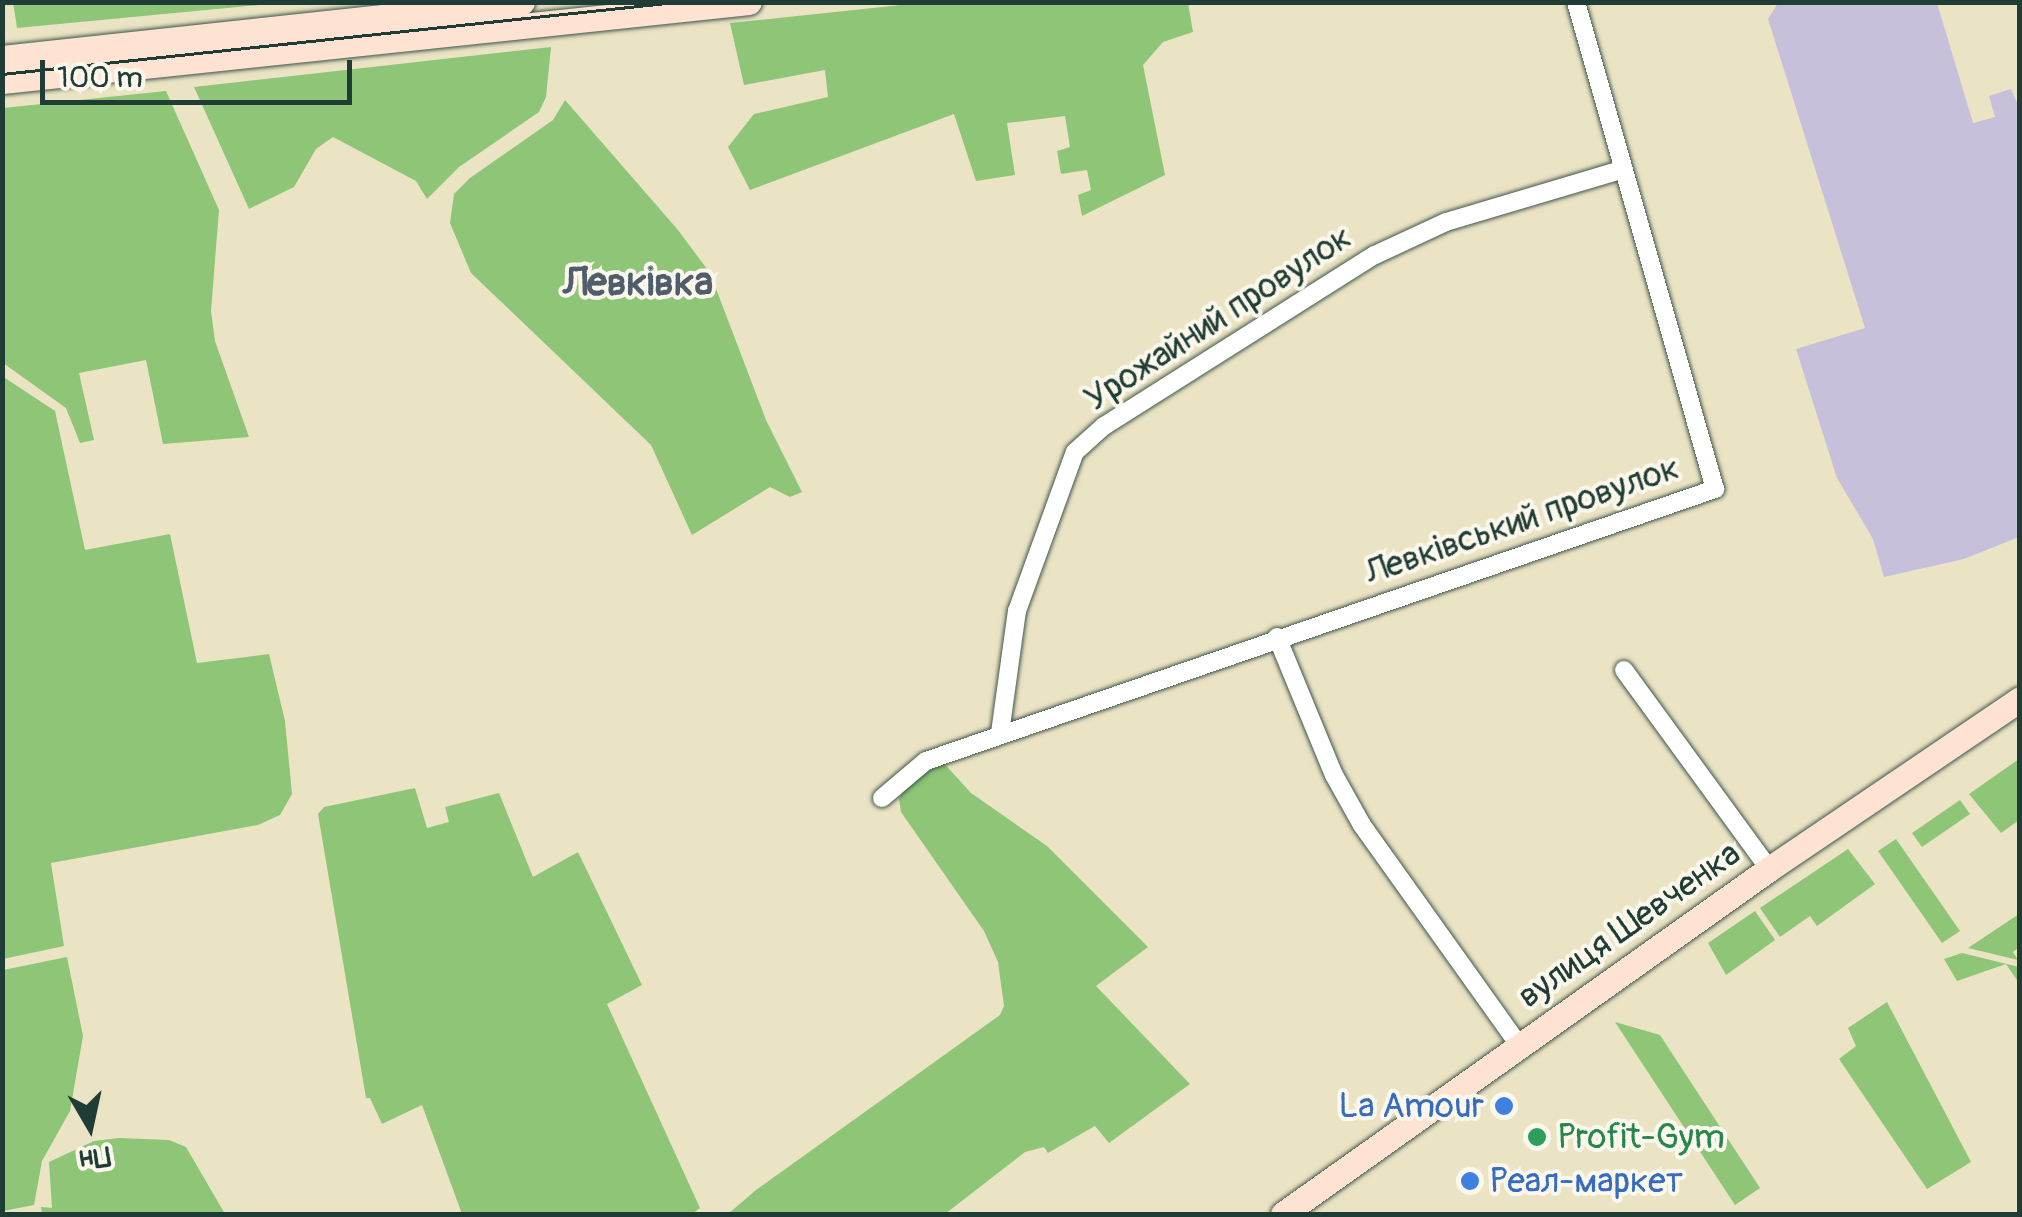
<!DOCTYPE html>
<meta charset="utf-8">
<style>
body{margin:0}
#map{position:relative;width:2022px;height:1217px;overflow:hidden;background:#ebe4c4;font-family:Pangolin,sans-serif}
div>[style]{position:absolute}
.industrial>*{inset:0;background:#c6c0da}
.green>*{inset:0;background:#8ec577}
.roads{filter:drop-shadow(0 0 2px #3e564a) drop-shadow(0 0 2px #3e564a)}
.street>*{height:18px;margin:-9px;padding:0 9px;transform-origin:9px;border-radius:9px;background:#fff}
.secondary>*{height:25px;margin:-12.5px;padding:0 12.5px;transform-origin:12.5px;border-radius:12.5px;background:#fee3d2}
.tram>*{height:2.5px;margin:-1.25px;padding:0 1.25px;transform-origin:1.25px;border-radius:1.25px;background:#1f3d34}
.dots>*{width:28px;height:28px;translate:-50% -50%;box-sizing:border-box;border:5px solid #fbf7ec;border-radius:50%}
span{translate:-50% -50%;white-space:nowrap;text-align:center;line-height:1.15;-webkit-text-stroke:8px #fbf7ec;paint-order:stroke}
.street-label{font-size:35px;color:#1f3d34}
.shop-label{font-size:35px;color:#366cbe}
.right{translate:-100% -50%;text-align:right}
.left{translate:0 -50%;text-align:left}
.leisure-label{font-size:35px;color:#27864d}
.quarter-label{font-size:40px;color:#505e6b;font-weight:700}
.frame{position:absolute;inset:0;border:5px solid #1f3d34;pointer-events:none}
.north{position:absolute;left:40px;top:1077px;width:100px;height:100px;-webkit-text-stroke:8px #fbf7ec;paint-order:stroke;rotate:171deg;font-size:28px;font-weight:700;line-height:40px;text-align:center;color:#1f3d34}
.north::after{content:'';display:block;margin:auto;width:35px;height:45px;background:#1f3d34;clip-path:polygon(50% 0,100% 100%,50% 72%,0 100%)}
.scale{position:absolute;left:40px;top:60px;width:312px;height:45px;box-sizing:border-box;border:5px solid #1f3d34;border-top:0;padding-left:12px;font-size:30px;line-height:35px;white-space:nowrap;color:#1f3d34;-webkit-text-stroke:8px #fbf7ec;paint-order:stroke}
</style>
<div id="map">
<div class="industrial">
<div style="clip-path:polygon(1778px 3px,1937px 3px,1973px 123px,1995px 117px,1989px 96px,2011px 89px,2019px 107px,2019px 537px,1964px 559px,1884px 577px,1873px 539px,1837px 478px,1796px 349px,1865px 328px,1768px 19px)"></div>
</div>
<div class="green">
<div style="clip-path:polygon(13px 2px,281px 2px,281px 3px,17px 28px)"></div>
<div style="clip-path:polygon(920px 3px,1188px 3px,1193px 32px,1163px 42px,1143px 65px,1165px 175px,1082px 216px,1078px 195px,1091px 190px,1087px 170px,1061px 174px,1057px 151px,1070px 147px,1065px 116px,1007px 123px,1015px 175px,976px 181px,954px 114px,750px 190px,728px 147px,754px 114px,828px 97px,825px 70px,744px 85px,730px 23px)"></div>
<div style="clip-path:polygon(551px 47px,546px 97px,539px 112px,459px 167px,427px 199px,416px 181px,333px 137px,316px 149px,294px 187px,249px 209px,194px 87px)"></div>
<div style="clip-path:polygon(166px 91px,219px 210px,211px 311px,215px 341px,249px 437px,163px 444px,146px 360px,79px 373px,94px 440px,80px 443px,66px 408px,3px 363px,3px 108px)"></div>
<div style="clip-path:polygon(565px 100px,678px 230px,710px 273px,766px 420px,802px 492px,790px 497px,770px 487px,692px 535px,651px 445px,471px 273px,450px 223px,454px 194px,470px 178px,553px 120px)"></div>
<div style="clip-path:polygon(2px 376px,55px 411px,85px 550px,170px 534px,197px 663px,269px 654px,285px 721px,292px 794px,280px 815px,258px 825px,51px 863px,64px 946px,3px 959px)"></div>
<div style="clip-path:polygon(940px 759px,971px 793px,1047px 846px,1148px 947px,1096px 986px,1190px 1084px,1109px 1143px,1095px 1126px,1048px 1153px,1044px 1147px,1025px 1152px,945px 1214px,728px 1214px,756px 1190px,1000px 1015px,1004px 1006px,998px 962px,984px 931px,901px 812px,899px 799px,906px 786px)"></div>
<div style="clip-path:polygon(2019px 759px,2019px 820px,2001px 833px,1969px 794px)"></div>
<div style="clip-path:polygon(415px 788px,427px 828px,449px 822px,445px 807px,499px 793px,533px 877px,578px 852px,642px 985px,607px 1004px,700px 1208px,692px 1214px,462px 1214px,422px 1105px,382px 1124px,370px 1098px,366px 1098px,318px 814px,324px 807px)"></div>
<div style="clip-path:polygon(1960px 800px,1970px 814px,1922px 847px,1912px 833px)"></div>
<div style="clip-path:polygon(1896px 839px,1960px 931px,1942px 943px,1878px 851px)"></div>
<div style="clip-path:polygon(1848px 849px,1875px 884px,1817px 926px,1810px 916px,1780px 937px,1760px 908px)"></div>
<div style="clip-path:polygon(1755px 911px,1775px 940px,1726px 975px,1708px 943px)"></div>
<div style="clip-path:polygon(2019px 914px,2019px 947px,2013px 952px,2018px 960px,1968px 948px)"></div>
<div style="clip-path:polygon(1962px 953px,2019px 967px,2019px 983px,2006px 964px,1957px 981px,1944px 959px)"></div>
<div style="clip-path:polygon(67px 957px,83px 1036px,70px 1111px,42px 1161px,34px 1205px,3px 1211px,3px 970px)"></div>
<div style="clip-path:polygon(1887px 1002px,1971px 1162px,1927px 1189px,1839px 1059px,1856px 1046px,1848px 1028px)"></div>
<div style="clip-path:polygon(1615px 1022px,1660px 1035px,1760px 1188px,1735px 1205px)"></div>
<div style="clip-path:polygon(119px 1138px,169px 1140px,186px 1147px,225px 1214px,42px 1214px,41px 1207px,52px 1208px,49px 1162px,94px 1141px)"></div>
</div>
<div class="roads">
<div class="street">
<div style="left:1277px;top:637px;width:149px;rotate:67.6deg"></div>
<div style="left:1334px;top:775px;width:57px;rotate:60.8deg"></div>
<div style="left:1362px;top:825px;width:270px;rotate:54.5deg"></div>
<div style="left:1624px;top:670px;width:246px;rotate:53.9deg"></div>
<div style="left:1000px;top:733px;width:123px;rotate:-82.1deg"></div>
<div style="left:1017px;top:611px;width:169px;rotate:-70deg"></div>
<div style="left:1075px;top:452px;width:39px;rotate:-42deg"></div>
<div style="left:1104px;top:426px;width:320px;rotate:-32.3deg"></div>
<div style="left:1375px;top:255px;width:78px;rotate:-24.9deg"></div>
<div style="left:1446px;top:222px;width:182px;rotate:-16.6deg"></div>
<div style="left:882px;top:798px;width:57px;rotate:-40.1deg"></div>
<div style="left:926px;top:761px;width:835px;rotate:-19.02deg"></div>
<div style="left:1715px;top:489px;width:506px;rotate:-105.93deg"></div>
</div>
<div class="secondary">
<div style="left:2px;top:58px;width:523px;rotate:-6.15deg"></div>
<div style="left:2px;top:81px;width:751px;rotate:-6.04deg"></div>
<div style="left:1283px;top:1214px;width:596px;rotate:-35.37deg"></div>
<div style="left:1769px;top:869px;width:303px;rotate:-34.1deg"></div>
</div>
</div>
<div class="tram">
<div style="left:2px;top:74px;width:678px;rotate:-6.1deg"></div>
</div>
<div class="dots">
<div style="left:1504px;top:1106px;background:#3f7fe0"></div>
<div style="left:1537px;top:1137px;background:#2e9e5b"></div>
<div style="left:1470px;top:1181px;background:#3f7fe0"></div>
</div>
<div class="street-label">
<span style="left:1218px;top:318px;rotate:-33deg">Урожайний провулок</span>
<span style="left:1522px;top:520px;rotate:-19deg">Левківський провулок</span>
<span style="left:1629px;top:925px;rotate:-35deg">вулиця Шевченка</span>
</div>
<div class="shop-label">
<span class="right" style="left:1484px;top:1106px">La Amour</span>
<span class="left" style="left:1490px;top:1181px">Реал-маркет</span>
</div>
<div class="leisure-label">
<span class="left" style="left:1557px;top:1137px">Profit-Gym</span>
</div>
<div class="quarter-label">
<span style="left:638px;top:283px">Левківка</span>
</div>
<div class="frame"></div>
<div class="north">Пн</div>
<div class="scale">100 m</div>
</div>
